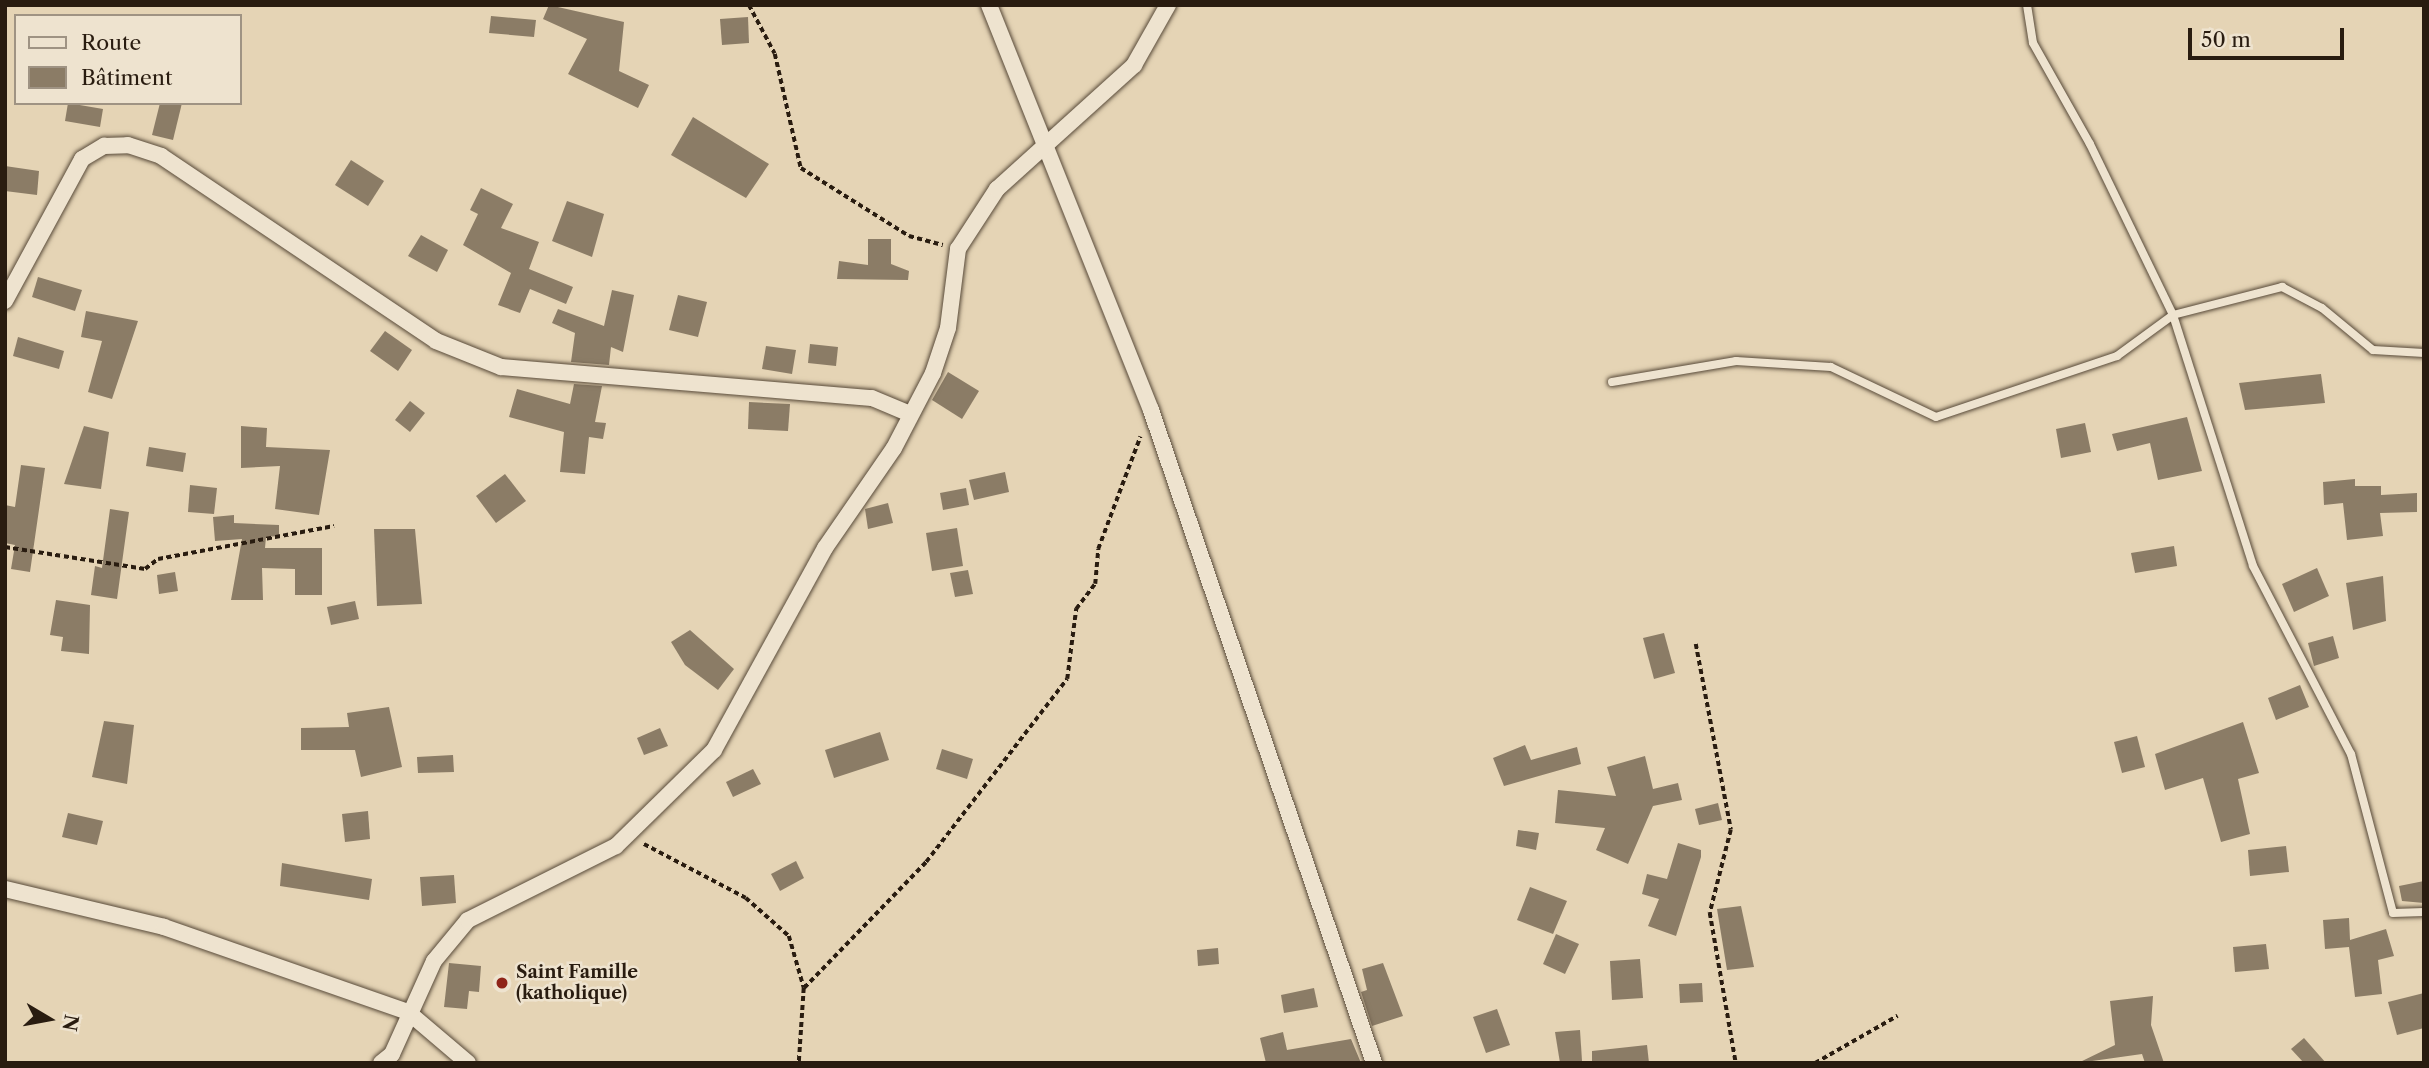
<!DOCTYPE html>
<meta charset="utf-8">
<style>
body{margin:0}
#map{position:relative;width:2429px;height:1068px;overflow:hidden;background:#e5d4b5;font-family:"Libre Caslon Text",serif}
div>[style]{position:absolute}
.building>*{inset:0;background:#8b7c66}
.path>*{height:3.5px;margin-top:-1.75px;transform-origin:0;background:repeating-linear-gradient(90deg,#291c10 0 5px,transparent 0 8.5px)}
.roads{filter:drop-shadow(0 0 2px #584a39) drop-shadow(0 0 2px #584a39)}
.service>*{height:8px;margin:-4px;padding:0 4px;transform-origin:4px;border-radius:4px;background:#eee3cf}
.minor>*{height:16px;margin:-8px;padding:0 8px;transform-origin:8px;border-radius:8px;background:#eee3cf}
.dots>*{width:19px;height:19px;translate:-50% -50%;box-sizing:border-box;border:4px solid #eee3cf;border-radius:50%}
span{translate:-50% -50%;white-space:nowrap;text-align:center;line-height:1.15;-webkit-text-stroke:5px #eee3cf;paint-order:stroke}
.poi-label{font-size:18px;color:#291c10;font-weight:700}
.left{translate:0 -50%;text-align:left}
.frame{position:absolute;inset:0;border:7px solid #291c10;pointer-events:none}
.legend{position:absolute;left:14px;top:14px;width:228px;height:91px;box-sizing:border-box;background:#eee3cf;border:2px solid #9f9383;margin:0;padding:9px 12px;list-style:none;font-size:21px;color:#291c10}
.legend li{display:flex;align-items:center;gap:14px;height:35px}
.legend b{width:35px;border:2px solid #9f9383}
.north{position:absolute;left:14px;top:984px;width:70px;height:70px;-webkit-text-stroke:5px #eee3cf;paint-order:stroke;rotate:100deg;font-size:19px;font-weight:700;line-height:28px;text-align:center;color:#291c10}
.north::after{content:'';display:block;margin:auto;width:24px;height:32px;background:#291c10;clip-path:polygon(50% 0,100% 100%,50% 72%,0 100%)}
.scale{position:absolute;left:2188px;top:28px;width:156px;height:32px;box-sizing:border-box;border:4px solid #291c10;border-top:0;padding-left:9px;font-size:21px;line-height:24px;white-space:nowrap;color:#291c10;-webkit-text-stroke:5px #eee3cf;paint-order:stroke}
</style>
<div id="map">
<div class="building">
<div style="clip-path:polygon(549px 5px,624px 22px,619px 71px,649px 85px,638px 108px,568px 74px,587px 39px,543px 19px)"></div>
<div style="clip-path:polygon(491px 16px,536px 20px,534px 37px,489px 33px)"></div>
<div style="clip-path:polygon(748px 17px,749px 43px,722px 45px,720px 19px)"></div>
<div style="clip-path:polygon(68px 103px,103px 109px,100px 127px,65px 121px)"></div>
<div style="clip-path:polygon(160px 103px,182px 103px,173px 140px,152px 135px)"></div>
<div style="clip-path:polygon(693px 117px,769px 164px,746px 198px,671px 155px)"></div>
<div style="clip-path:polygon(351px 160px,384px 181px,368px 206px,335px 185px)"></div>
<div style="clip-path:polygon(5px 166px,39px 171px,37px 195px,5px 191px)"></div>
<div style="clip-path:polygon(481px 188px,513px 204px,501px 228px,539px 242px,529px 269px,573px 287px,566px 304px,530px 289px,520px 313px,498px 305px,511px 273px,463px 245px,478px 214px,470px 210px)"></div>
<div style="clip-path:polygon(567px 201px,604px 214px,592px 257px,552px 241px)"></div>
<div style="clip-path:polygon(421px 235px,448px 250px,437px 272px,408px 256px)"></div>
<div style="clip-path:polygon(868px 239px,891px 239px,891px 264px,909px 271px,908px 280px,837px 279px,839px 261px,868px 265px)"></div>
<div style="clip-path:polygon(38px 277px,82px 290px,75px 311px,32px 297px)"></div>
<div style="clip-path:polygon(612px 290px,634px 295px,623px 352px,611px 347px,609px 365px,571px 362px,575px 333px,552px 323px,558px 309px,604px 326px)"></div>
<div style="clip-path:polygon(678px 295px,707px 302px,698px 337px,669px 330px)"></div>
<div style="clip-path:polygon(86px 311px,138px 321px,112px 399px,88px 392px,102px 341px,81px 337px)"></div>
<div style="clip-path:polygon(385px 331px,412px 350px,398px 371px,370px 351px)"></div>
<div style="clip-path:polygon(18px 337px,64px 351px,59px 369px,13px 356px)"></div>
<div style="clip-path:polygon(810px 344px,838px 347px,836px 366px,808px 363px)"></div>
<div style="clip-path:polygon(766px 346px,796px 350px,792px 374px,762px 369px)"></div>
<div style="clip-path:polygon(948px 372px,979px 391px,962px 419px,932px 400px)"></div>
<div style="clip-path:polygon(2321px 374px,2325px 403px,2245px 410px,2239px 383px)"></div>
<div style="clip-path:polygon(574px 384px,602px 386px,595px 422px,606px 423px,603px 439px,589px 437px,585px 474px,560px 472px,564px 432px,509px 417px,517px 389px,570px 404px)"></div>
<div style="clip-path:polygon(410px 401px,425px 413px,410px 432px,395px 420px)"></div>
<div style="clip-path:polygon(749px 402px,790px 404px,788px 431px,748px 429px)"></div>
<div style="clip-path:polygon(2187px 417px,2202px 471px,2158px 480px,2150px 443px,2117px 451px,2112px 434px)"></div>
<div style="clip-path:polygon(2085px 423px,2091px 452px,2061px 458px,2056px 429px)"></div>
<div style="clip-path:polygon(84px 426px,109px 432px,101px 489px,64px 484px)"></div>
<div style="clip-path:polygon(241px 426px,267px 428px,266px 447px,330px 450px,319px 515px,275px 509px,280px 466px,241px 468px)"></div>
<div style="clip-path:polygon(149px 447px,186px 453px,183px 472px,146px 466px)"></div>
<div style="clip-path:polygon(21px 465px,45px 468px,30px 572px,11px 569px,15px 545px,5px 543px,5px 505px,15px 507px)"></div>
<div style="clip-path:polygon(1005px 472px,1009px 492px,974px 500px,969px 480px)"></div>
<div style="clip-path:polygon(505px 474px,526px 501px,496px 523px,476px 496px)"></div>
<div style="clip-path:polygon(2355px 479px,2355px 486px,2381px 486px,2381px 495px,2417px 493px,2417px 512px,2380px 513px,2383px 536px,2347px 540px,2343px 503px,2324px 505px,2323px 482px)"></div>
<div style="clip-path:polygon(190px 485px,217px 488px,214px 514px,188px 512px)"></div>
<div style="clip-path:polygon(966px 488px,969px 505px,943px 510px,940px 493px)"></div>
<div style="clip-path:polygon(888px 503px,893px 523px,868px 529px,865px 509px)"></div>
<div style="clip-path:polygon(110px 509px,129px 512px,117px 599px,91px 595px,95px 566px,102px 568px)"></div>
<div style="clip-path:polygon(234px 515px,234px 523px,279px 525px,279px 536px,266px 537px,265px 548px,322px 548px,322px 595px,295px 595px,295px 569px,262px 568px,263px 600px,231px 600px,242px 539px,215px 541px,213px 517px)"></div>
<div style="clip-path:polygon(957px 528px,963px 566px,932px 571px,926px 533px)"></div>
<div style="clip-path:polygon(374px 529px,415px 529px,422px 604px,377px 606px)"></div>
<div style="clip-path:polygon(2174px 546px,2177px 566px,2135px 573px,2131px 553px)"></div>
<div style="clip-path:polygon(2317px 568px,2329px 596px,2294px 612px,2282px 584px)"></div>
<div style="clip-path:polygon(968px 570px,973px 594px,955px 597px,950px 573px)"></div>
<div style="clip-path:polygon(175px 572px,178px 591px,159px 594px,157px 575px)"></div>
<div style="clip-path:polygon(2383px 576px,2386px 621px,2353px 630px,2346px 583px)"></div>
<div style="clip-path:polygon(56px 600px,90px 605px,89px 654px,61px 651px,63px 637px,50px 635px)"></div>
<div style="clip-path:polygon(355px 601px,359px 619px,331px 625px,327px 607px)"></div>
<div style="clip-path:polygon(690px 630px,734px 669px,718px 690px,685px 665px,671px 642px)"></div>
<div style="clip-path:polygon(1664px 633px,1675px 673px,1654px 679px,1643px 638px)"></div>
<div style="clip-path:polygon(2333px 636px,2339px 658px,2314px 666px,2308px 643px)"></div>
<div style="clip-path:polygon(2300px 685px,2309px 707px,2276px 720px,2268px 698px)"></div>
<div style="clip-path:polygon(389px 707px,402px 767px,361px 777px,355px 750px,301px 750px,301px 728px,349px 727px,347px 713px)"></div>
<div style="clip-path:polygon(104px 721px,134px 725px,127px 784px,92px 777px)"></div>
<div style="clip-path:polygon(2243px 722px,2259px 773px,2238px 779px,2250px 834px,2221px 842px,2203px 778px,2165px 790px,2155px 754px)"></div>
<div style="clip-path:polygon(660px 728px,668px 746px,644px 755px,637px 738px)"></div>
<div style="clip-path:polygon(880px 732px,889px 760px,834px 778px,825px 750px)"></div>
<div style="clip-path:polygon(2137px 736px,2145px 767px,2122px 773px,2114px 742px)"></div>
<div style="clip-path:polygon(1525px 745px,1531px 760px,1577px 747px,1581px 764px,1504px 786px,1493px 758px)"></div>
<div style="clip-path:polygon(942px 749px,973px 759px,967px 779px,936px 769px)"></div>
<div style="clip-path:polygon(453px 755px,454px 772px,418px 773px,417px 757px)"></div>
<div style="clip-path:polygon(1645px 756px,1653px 789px,1678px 783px,1682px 800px,1653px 806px,1628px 864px,1596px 850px,1605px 828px,1555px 823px,1558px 790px,1616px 796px,1607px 767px)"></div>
<div style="clip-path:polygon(753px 769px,761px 784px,733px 797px,726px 782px)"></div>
<div style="clip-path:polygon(1718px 803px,1722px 820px,1699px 825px,1695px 809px)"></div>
<div style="clip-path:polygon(368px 811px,370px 839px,345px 842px,342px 814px)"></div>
<div style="clip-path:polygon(68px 813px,103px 821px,97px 845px,62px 837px)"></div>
<div style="clip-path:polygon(1518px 830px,1539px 833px,1536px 850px,1516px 846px)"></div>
<div style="clip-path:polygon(1678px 843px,1701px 850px,1701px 857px,1676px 936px,1648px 926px,1659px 899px,1642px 894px,1647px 874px,1667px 879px)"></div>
<div style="clip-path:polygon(2286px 846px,2289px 872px,2250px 876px,2248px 850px)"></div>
<div style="clip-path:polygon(796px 861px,804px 878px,780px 891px,771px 874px)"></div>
<div style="clip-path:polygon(282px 863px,372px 879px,369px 900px,280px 886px)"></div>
<div style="clip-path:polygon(454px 875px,456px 903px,422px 906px,420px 877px)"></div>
<div style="clip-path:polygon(2424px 881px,2424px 903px,2402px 901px,2399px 886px)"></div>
<div style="clip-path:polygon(1530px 887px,1567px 901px,1553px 934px,1517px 920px)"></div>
<div style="clip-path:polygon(1741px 906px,1754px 967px,1727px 970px,1717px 909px)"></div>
<div style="clip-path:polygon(2349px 918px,2350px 940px,2386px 929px,2394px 956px,2378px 960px,2382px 994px,2355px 997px,2349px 947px,2325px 949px,2323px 920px)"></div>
<div style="clip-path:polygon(1556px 934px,1579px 944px,1565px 974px,1543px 964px)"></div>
<div style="clip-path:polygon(2266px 944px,2269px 969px,2235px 972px,2233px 947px)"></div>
<div style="clip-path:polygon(1218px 948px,1219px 964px,1198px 966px,1197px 950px)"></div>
<div style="clip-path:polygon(1640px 959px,1643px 998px,1612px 1000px,1610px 961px)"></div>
<div style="clip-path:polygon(449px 963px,481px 966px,479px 992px,469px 991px,467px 1009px,444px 1007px)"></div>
<div style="clip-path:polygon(1383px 963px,1403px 1016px,1372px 1026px,1361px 992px,1367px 990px,1362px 969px)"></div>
<div style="clip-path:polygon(1702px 983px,1703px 1002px,1680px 1003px,1679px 984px)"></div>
<div style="clip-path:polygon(1314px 988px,1318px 1007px,1284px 1013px,1281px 995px)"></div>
<div style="clip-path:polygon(2424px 993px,2424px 1028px,2397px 1035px,2388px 1002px)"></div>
<div style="clip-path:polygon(2153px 996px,2151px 1025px,2164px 1063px,2145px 1063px,2142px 1054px,2078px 1063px,2115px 1045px,2110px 1001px)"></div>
<div style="clip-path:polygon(1497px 1009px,1510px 1045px,1486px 1053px,1473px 1017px)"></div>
<div style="clip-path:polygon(1580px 1030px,1582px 1061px,1560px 1063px,1555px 1032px)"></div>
<div style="clip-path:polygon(1283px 1032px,1287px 1050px,1351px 1039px,1361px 1063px,1266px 1063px,1260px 1038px)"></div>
<div style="clip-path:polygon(2304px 1038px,2326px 1063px,2304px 1063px,2291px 1049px)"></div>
<div style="clip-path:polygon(1647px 1045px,1649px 1063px,1592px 1063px,1592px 1051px)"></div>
</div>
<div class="path">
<div style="left:749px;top:5px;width:55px;rotate:62deg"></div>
<div style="left:775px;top:54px;width:117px;rotate:77.2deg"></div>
<div style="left:801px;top:168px;width:128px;rotate:32.2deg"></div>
<div style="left:909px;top:236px;width:35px;rotate:15deg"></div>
<div style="left:5px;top:547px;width:142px;rotate:8.9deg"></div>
<div style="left:145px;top:569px;width:16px;rotate:-38deg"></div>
<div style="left:158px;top:559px;width:179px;rotate:-10.6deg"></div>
<div style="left:1696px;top:644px;width:189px;rotate:79.3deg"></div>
<div style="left:1731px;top:830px;width:86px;rotate:104.2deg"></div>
<div style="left:1710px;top:913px;width:152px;rotate:80.2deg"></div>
<div style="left:644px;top:844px;width:115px;rotate:27.9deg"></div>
<div style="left:746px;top:898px;width:57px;rotate:41.5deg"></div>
<div style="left:789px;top:936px;width:54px;rotate:73.9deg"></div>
<div style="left:804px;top:988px;width:75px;rotate:93.8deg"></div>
<div style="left:804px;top:988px;width:175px;rotate:-45.9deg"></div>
<div style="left:926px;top:862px;width:231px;rotate:-52.4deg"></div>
<div style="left:1067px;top:679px;width:71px;rotate:-82.7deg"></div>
<div style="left:1076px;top:609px;width:31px;rotate:-53deg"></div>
<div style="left:1095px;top:584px;width:35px;rotate:-85deg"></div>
<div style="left:1098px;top:549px;width:120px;rotate:-69.4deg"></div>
<div style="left:1815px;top:1063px;width:95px;rotate:-29.8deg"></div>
</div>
<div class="roads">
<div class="service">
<div style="left:2027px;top:5px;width:38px;rotate:81deg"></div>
<div style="left:2033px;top:43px;width:116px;rotate:60.6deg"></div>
<div style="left:2090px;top:144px;width:190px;rotate:64.1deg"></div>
<div style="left:2173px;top:315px;width:263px;rotate:72.3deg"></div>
<div style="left:2253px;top:566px;width:212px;rotate:62.5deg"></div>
<div style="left:2351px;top:754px;width:164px;rotate:75.2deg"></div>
<div style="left:2393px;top:913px;width:31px;rotate:-2deg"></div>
<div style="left:1612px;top:382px;width:126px;rotate:-9.6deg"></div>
<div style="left:1736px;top:361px;width:95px;rotate:3.6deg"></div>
<div style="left:1831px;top:367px;width:116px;rotate:25.5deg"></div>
<div style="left:1936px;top:417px;width:191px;rotate:-18.6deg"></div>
<div style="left:2117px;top:356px;width:69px;rotate:-36.2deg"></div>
<div style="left:2173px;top:315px;width:113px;rotate:-14.4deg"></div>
<div style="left:2282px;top:287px;width:45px;rotate:27.7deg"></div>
<div style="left:2322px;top:308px;width:66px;rotate:39.5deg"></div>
<div style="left:2373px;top:350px;width:51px;rotate:3.4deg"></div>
</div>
<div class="minor">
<div style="left:989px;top:5px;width:436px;rotate:68.2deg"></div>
<div style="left:1151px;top:410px;width:690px;rotate:71.14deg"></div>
<div style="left:5px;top:301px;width:162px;rotate:-61.5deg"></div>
<div style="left:82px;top:159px;width:26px;rotate:-31deg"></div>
<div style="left:104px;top:146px;width:24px;rotate:-2deg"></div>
<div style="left:128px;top:145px;width:35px;rotate:18deg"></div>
<div style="left:161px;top:156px;width:331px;rotate:33.9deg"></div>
<div style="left:436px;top:341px;width:70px;rotate:21.8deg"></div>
<div style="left:501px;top:367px;width:372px;rotate:4.8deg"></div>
<div style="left:872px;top:398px;width:41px;rotate:22.8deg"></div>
<div style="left:5px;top:889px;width:163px;rotate:13.4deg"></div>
<div style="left:164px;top:927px;width:258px;rotate:19.2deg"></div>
<div style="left:408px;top:1012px;width:79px;rotate:40.4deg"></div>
<div style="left:381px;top:1063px;width:14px;rotate:-39deg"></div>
<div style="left:392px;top:1054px;width:102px;rotate:-65.7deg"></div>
<div style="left:434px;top:961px;width:53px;rotate:-50.3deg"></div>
<div style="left:468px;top:920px;width:165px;rotate:-26.6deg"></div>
<div style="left:616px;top:846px;width:137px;rotate:-44.4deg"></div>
<div style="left:714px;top:750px;width:230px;rotate:-61.2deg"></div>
<div style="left:825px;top:548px;width:121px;rotate:-55.4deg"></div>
<div style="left:894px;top:448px;width:85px;rotate:-62.5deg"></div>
<div style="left:933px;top:373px;width:47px;rotate:-71.6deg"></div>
<div style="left:948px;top:328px;width:80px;rotate:-82.8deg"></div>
<div style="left:958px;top:249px;width:72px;rotate:-57deg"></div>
<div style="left:997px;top:189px;width:185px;rotate:-42.1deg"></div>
<div style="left:1134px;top:65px;width:69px;rotate:-60.5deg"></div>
</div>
</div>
<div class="dots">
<div style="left:502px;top:983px;background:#8f2418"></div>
</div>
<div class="poi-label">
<span class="left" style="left:516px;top:983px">Saint Famille<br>(katholique)</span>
</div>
<div class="frame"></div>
<ul class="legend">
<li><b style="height:9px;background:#eee3cf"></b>Route</li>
<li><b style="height:19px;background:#8b7c66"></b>Bâtiment</li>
</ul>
<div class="north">N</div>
<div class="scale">50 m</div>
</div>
